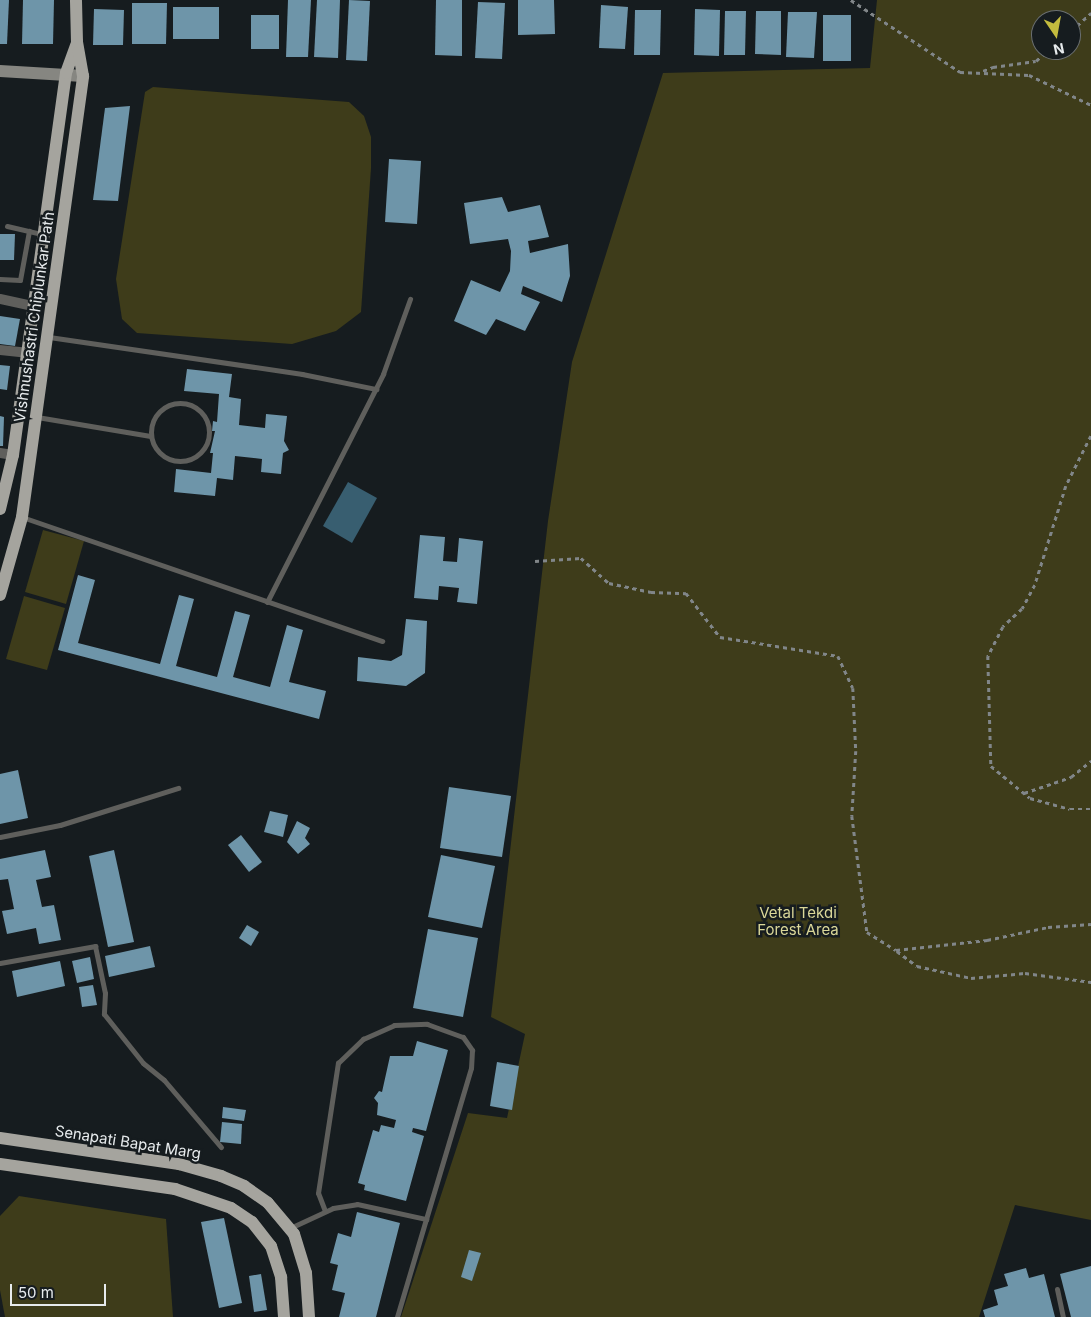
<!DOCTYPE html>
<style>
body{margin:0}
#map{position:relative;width:1091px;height:1317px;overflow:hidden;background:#161c1f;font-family:Inter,sans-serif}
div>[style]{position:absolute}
.green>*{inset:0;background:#3e3c1a}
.water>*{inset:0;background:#385e70}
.building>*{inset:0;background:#6e95a9}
.path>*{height:2.5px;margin-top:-1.25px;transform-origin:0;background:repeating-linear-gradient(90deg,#818689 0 4px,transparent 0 8px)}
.lane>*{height:5px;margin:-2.5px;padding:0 2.5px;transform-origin:2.5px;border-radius:2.5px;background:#5f5f5c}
.lane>.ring{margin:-2.5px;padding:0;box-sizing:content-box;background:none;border:5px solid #5f5f5c;border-radius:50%}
.street>*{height:10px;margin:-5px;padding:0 5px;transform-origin:5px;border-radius:5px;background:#5f5f5c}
.secondary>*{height:12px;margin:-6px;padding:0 6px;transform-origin:6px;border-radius:6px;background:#868681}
.primary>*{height:12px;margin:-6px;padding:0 6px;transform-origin:6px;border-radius:6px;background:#a5a49e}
span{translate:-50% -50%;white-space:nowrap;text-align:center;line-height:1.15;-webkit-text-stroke:5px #161c1f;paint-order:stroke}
.street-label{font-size:15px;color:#e7ebed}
.park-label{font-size:15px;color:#dad798}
.north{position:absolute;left:1031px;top:10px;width:50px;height:50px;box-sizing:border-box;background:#161c1f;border:1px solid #6a6f71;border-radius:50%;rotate:168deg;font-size:14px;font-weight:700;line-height:20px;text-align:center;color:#e7ebed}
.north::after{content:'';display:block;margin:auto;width:18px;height:22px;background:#c4bc3e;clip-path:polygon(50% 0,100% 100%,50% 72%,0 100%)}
.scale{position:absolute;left:10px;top:1284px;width:96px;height:22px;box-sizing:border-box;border:2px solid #e7ebed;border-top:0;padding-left:6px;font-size:15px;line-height:18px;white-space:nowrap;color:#e7ebed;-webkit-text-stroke:4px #161c1f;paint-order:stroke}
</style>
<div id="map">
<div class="green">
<div style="clip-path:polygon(evenodd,877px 0,1091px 0,1091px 1220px,1015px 1205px,979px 1317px,401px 1317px,468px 1113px,507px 1118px,525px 1034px,491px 1017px,548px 521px,572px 362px,663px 73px,870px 68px,877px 0,1041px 20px,1071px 20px,1071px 50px,1041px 50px,1041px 20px)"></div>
<div style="clip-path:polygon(153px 87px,349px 102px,364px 116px,371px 137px,371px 168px,361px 312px,336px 331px,292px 344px,137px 333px,122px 319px,116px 279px,145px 92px)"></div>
<div style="clip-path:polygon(43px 530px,84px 541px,66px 604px,25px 592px)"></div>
<div style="clip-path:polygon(24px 596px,65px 608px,47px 670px,6px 659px)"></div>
<div style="clip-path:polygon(19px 1196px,166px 1219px,173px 1317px,5px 1317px,0 1290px,0 1216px)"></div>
</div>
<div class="water">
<div style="clip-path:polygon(348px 482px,377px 498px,352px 543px,323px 526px)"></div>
</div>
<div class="building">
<div style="clip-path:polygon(0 0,9px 0,7px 44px,0 44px)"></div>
<div style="clip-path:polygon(23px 0,54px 0,53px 44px,22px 44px)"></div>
<div style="clip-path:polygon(288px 0,311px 0,308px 57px,286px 57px)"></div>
<div style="clip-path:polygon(317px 0,340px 0,338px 58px,314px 57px)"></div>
<div style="clip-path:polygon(349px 0,370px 1px,367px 61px,346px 60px)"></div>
<div style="clip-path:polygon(436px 0,462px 0,462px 56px,435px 55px)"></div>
<div style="clip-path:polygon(518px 0,554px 0,555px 34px,518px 35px)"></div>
<div style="clip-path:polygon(478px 2px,505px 3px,502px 59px,475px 58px)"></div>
<div style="clip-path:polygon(132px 3px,167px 3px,166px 44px,132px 44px)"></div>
<div style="clip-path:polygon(601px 5px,628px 7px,625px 49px,599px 48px)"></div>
<div style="clip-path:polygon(173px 7px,219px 7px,219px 39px,173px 39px)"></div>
<div style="clip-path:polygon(94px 9px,124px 10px,123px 45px,93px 45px)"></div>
<div style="clip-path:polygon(695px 9px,720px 10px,719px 56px,694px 55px)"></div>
<div style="clip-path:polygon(635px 10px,661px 10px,660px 55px,634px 55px)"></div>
<div style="clip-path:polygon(725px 11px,746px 11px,745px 55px,724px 55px)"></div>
<div style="clip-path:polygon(756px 11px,781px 11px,781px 55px,755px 54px)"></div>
<div style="clip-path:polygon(788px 12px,817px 12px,814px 58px,786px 57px)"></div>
<div style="clip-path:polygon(251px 15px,279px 15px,279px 49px,251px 49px)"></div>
<div style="clip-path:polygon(823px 15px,851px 15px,851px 61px,823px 61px)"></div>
<div style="clip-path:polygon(130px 106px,118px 201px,93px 200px,105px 108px)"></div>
<div style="clip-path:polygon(389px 159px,421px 161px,417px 224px,385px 222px)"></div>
<div style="clip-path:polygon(502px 197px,508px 212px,540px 205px,549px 237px,528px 241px,530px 253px,568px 244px,570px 276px,562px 302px,523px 286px,521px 294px,540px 302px,525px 331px,496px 319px,486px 335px,454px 321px,471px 280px,500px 292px,510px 271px,511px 251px,508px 239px,470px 244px,464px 203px)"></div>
<div style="clip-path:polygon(0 234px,15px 234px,14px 260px,0 260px)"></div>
<div style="clip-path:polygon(0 316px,20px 319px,15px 346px,0 344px)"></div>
<div style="clip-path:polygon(0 365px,10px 366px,7px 390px,0 389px)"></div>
<div style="clip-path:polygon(187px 369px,232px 374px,229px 397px,241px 399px,239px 425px,265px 428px,266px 414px,287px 416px,284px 441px,289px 450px,283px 453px,281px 474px,261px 472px,262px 459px,235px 456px,233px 480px,217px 478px,215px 496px,174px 492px,176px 469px,211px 473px,213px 453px,210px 453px,215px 431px,212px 431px,213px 421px,217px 422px,219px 394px,184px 391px)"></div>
<div style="clip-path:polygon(0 416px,4px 417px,3px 446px,0 446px)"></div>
<div style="clip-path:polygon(420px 535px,445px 537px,443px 561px,457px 562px,459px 538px,483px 541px,477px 604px,457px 602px,459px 588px,439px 586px,438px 600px,414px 598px)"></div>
<div style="clip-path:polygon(78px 575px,95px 580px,78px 643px,160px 664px,179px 595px,194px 599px,176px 666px,217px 677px,235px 611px,250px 615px,233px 677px,270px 687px,287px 625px,303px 630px,289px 682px,326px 691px,319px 719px,58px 650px)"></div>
<div style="clip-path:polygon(406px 619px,427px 621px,425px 673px,406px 686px,357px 681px,358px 657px,391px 661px,402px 655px)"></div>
<div style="clip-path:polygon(18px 770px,28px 818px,0 824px,0 774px)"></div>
<div style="clip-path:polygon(449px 787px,511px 796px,502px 857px,440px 848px)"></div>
<div style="clip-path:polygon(270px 811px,288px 815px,283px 837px,264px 832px)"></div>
<div style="clip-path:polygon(297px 821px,310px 828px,305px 838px,310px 844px,298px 854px,287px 842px)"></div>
<div style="clip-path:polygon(241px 835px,262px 862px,249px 872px,228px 845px)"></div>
<div style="clip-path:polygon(45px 850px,51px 877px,36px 880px,42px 907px,54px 905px,61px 940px,39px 944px,36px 928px,7px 934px,2px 911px,14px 909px,8px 879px,0 880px,0 859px)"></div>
<div style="clip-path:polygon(114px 850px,134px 942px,108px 947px,89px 856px)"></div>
<div style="clip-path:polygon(441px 855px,495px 866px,482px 928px,428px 917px)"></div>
<div style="clip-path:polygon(247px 925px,259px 932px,251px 946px,239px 938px)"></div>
<div style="clip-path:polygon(428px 929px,478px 938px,463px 1017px,413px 1008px)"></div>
<div style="clip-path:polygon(150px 946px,155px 967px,109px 977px,105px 956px)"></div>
<div style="clip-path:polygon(90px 957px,94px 979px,77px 983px,72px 961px)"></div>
<div style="clip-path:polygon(60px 961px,65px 986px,17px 997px,12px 971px)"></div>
<div style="clip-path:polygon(93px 985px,97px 1005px,82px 1007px,79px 987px)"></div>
<div style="clip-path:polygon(417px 1041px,448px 1050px,426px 1131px,413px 1128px,412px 1132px,424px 1136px,406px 1201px,364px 1190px,365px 1185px,358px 1183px,373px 1130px,379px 1132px,381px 1125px,394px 1128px,396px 1120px,377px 1115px,378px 1103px,374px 1098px,379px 1091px,382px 1092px,390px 1056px,413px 1056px)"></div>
<div style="clip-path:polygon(497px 1062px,519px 1066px,512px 1110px,490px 1106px)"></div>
<div style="clip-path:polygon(223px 1107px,246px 1110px,244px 1121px,222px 1118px)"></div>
<div style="clip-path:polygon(222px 1122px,242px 1124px,241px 1144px,220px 1142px)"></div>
<div style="clip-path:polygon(357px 1212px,400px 1223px,376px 1317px,339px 1317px,345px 1293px,332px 1290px,338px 1265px,330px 1263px,338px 1233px,351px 1237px)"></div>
<div style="clip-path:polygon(224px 1218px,242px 1303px,219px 1308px,201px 1222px)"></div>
<div style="clip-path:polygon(469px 1250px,481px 1253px,472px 1281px,461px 1277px)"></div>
<div style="clip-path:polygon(1091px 1266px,1091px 1317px,1071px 1317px,1060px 1274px)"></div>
<div style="clip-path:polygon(1026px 1268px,1029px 1278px,1044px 1274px,1055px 1317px,985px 1317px,983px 1310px,998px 1305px,994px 1290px,1008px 1286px,1004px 1274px)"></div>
<div style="clip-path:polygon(261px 1274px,267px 1310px,254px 1312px,249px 1276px)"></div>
</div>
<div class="path">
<div style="left:851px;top:0;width:131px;rotate:33.4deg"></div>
<div style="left:960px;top:72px;width:69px;rotate:2.5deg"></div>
<div style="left:1029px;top:75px;width:69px;rotate:25.8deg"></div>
<div style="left:1071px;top:31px;width:27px;rotate:-42deg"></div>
<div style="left:983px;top:71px;width:11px;rotate:-22deg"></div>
<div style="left:993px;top:67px;width:43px;rotate:-7.9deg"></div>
<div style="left:1036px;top:61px;width:16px;rotate:-43deg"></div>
<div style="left:1091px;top:436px;width:56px;rotate:116.6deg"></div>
<div style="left:1066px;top:486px;width:104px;rotate:107.4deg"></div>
<div style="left:1035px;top:585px;width:27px;rotate:118deg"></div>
<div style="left:1022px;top:609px;width:26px;rotate:137deg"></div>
<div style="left:1003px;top:627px;width:33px;rotate:117deg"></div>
<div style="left:988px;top:656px;width:110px;rotate:88.4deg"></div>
<div style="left:991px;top:766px;width:50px;rotate:39.4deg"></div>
<div style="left:1030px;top:798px;width:41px;rotate:15.4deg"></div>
<div style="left:1070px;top:809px;width:21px"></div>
<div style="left:535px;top:561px;width:46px;rotate:-3.7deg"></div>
<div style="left:581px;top:558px;width:38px;rotate:42deg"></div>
<div style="left:609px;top:583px;width:43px;rotate:12.1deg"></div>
<div style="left:651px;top:592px;width:35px;rotate:2deg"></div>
<div style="left:686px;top:593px;width:56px;rotate:52.3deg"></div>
<div style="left:720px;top:637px;width:120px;rotate:9.1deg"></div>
<div style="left:838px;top:656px;width:35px;rotate:65deg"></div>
<div style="left:853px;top:688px;width:63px;rotate:87.3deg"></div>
<div style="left:856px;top:751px;width:65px;rotate:93.5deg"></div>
<div style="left:852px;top:816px;width:117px;rotate:82.6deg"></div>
<div style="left:867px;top:932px;width:34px;rotate:32deg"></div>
<div style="left:896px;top:950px;width:92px;rotate:-6.3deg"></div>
<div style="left:987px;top:940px;width:62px;rotate:-12deg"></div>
<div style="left:1048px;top:927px;width:43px;rotate:-4deg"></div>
<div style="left:1024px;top:793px;width:50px;rotate:-18.8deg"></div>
<div style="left:1071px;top:777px;width:26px;rotate:-39deg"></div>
<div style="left:897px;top:951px;width:25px;rotate:37deg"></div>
<div style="left:917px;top:966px;width:55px;rotate:12.5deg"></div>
<div style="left:971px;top:978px;width:54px;rotate:-5.3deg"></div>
<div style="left:1025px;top:973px;width:67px;rotate:7.8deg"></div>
</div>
<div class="lane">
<div style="left:7px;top:226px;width:37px;rotate:13deg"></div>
<div style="left:0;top:279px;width:20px;rotate:3deg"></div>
<div style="left:20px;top:280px;width:50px;rotate:-79.6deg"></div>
<div style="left:49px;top:337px;width:256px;rotate:8.3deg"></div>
<div style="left:302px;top:374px;width:76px;rotate:11.5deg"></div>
<div class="ring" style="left:151px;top:403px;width:53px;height:53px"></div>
<div style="left:37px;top:417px;width:115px;rotate:9.5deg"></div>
<div style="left:22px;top:517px;width:381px;rotate:19deg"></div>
<div style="left:267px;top:602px;width:256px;rotate:-63deg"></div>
<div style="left:383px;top:374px;width:80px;rotate:-70.2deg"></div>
<div style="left:0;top:837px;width:61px;rotate:-11.3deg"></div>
<div style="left:60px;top:825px;width:124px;rotate:-17.4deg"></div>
<div style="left:0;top:963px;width:97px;rotate:-10.1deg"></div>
<div style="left:95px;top:946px;width:48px;rotate:78deg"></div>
<div style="left:105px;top:993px;width:21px;rotate:93deg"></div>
<div style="left:104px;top:1014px;width:63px;rotate:51.5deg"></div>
<div style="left:143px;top:1063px;width:27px;rotate:39deg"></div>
<div style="left:164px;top:1080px;width:88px;rotate:49.6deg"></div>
<div style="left:325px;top:1211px;width:19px;rotate:-111deg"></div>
<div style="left:318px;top:1193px;width:132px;rotate:-81.3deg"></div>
<div style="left:338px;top:1063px;width:35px;rotate:-44deg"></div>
<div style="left:363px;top:1039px;width:34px;rotate:-24deg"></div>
<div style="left:394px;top:1025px;width:33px;rotate:-2deg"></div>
<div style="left:427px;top:1024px;width:38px;rotate:20deg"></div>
<div style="left:463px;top:1037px;width:16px;rotate:55deg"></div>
<div style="left:472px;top:1050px;width:18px;rotate:93deg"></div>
<div style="left:471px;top:1068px;width:158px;rotate:106.6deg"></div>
<div style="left:290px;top:1228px;width:47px;rotate:-24.9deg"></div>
<div style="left:333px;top:1208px;width:24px;rotate:-9deg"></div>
<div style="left:357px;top:1204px;width:71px;rotate:12.3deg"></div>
<div style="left:426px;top:1219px;width:102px;rotate:106.5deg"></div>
<div style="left:1057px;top:1289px;width:29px;rotate:78deg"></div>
</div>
<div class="street">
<div style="left:0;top:299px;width:35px;rotate:12deg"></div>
<div style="left:0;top:350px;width:27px;rotate:6deg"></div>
<div style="left:0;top:453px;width:13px;rotate:9deg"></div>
</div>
<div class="secondary">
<div style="left:0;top:71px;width:83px;rotate:3.4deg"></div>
</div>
<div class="primary">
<div style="left:0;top:509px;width:56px;rotate:-76.5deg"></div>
<div style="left:13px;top:455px;width:386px;rotate:-82.1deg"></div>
<div style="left:66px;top:73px;width:30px;rotate:-70deg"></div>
<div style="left:0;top:595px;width:81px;rotate:-74.2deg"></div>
<div style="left:22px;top:517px;width:445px;rotate:-82.1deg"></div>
<div style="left:83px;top:76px;width:35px;rotate:-100deg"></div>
<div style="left:77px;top:42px;width:42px;rotate:-91.4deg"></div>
<div style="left:0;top:1138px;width:181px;rotate:8.3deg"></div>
<div style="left:179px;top:1164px;width:44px;rotate:15.9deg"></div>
<div style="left:221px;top:1176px;width:25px;rotate:23deg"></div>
<div style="left:244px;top:1186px;width:29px;rotate:35deg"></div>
<div style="left:268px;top:1203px;width:40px;rotate:50deg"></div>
<div style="left:294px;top:1234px;width:41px;rotate:72.9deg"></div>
<div style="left:306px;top:1273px;width:44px;rotate:86.1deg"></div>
<div style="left:0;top:1164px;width:177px;rotate:8.1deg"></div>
<div style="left:175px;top:1189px;width:59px;rotate:18.7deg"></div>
<div style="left:231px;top:1208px;width:25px;rotate:34deg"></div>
<div style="left:252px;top:1222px;width:31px;rotate:52deg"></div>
<div style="left:271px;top:1246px;width:33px;rotate:72deg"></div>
<div style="left:281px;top:1277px;width:40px;rotate:85.7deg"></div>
</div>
<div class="street-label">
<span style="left:34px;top:317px;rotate:-82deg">Vishnushastri Chiplunkar Path</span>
<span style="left:128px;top:1142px;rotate:9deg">Senapati Bapat Marg</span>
</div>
<div class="park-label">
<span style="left:798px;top:921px">Vetal Tekdi<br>Forest Area</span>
</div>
<div class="north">N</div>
<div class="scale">50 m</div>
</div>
